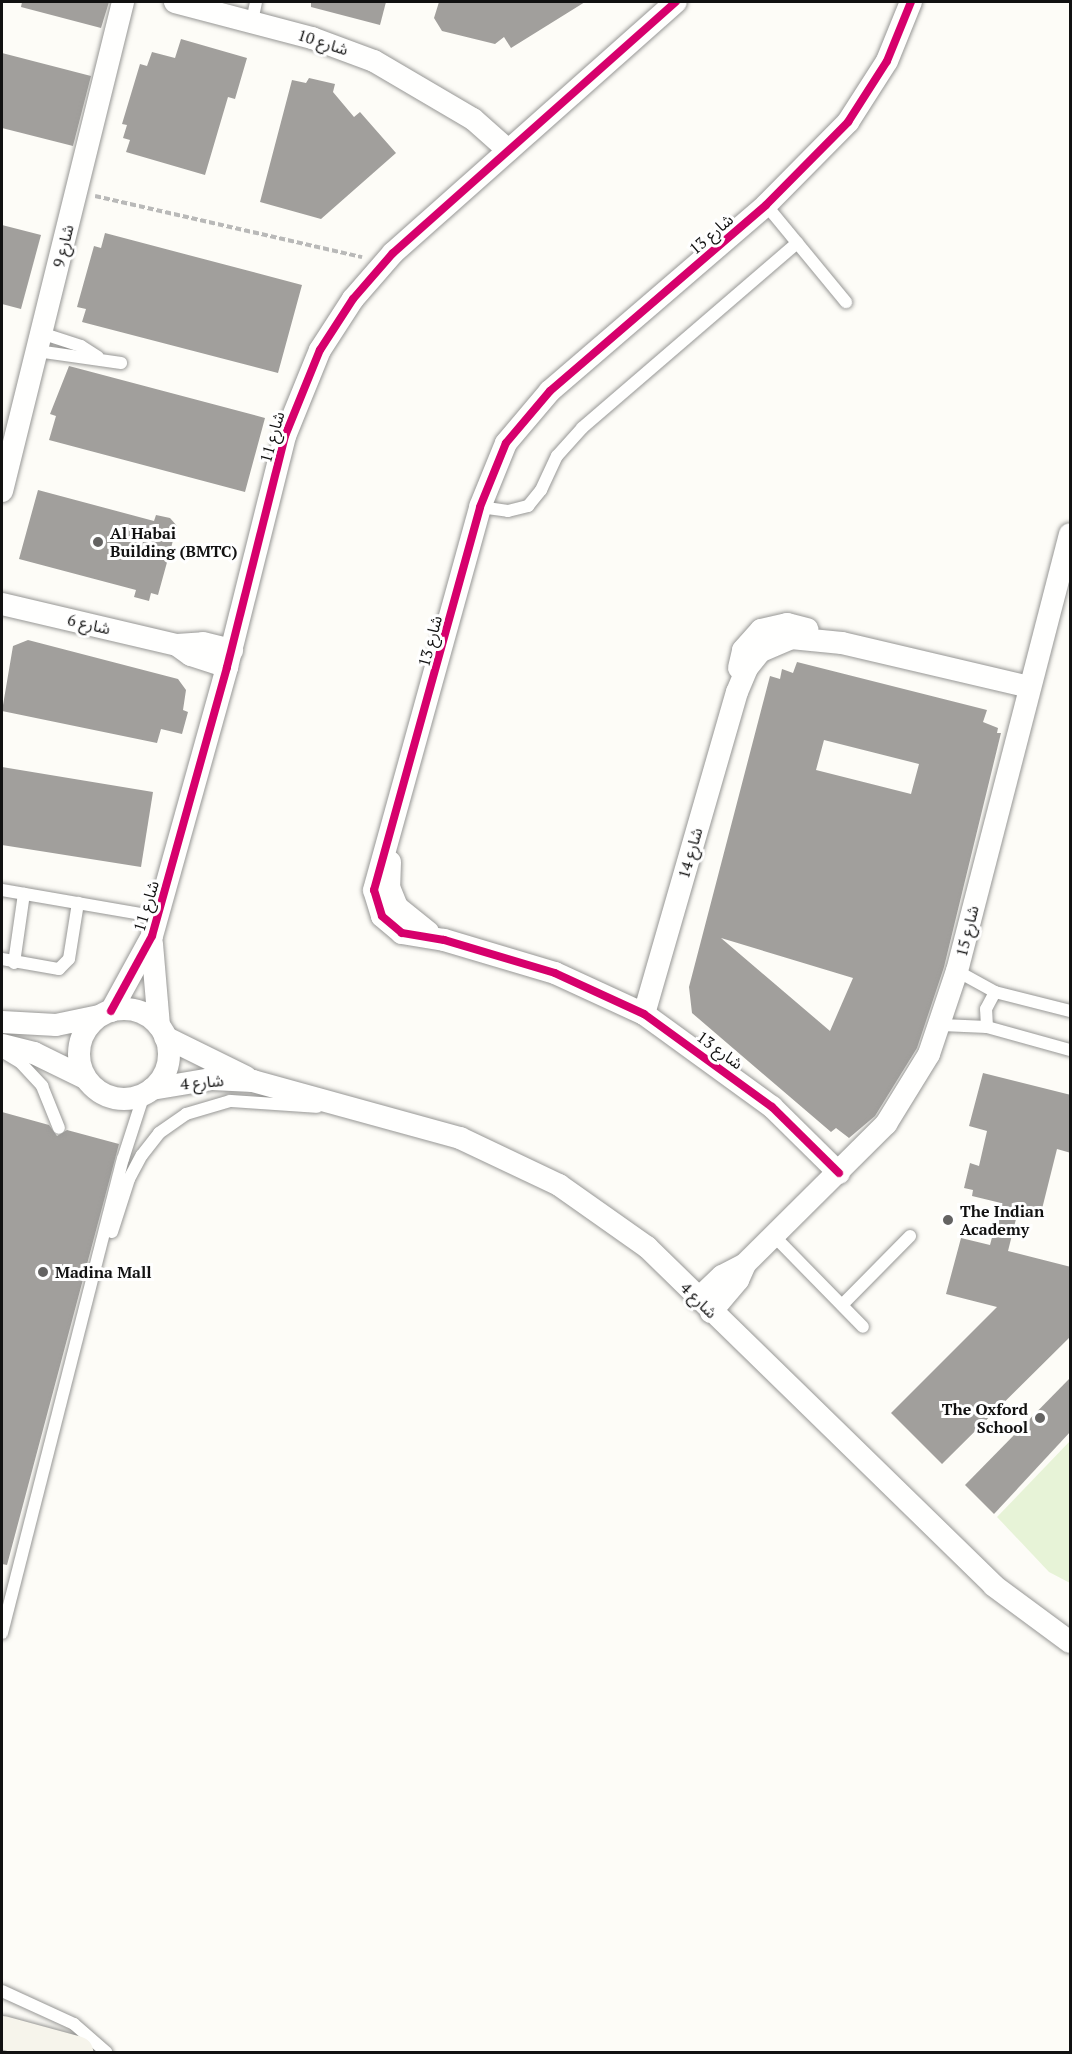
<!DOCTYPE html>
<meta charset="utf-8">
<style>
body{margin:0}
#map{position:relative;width:1072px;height:2054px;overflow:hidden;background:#fdfcf7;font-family:"PT Serif","Noto Sans Arabic",serif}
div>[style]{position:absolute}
.green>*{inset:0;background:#e7f3d7}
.building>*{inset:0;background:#a19f9c}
.path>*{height:4px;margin-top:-2px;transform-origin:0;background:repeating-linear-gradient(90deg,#b9b9b8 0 6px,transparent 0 9px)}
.roads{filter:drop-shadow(0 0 2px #979795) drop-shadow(0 0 2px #979795)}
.lane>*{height:12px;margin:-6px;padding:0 6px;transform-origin:6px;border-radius:6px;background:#fffffe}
.street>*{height:22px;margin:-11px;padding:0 11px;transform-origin:11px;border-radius:11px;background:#fffffe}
.street>.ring{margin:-11px;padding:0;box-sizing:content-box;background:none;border:22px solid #fffffe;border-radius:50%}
.secondary>*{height:33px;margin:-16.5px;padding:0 16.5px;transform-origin:16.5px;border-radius:16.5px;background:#f6f4eb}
.cycleway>*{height:8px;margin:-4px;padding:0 4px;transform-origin:4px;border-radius:4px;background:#d6006c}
.dots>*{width:16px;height:16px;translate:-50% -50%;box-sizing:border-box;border:3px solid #fff;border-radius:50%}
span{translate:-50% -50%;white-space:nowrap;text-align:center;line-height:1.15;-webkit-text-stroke:6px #fff;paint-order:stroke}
.street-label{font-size:16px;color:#111}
.poi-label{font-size:16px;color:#111;font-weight:700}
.left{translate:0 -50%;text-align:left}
.right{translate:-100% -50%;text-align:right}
.frame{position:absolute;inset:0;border:3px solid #111;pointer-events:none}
</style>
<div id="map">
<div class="green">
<div style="clip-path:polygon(1070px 1441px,1070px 1583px,1049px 1572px,997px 1517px)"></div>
</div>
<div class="building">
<div style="clip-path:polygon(22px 2px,109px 2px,101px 28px,21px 7px)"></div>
<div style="clip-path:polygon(311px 2px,386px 2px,380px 25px,311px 7px)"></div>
<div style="clip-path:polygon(439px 2px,585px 2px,511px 48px,504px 37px,495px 44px,442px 31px,434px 18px)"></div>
<div style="clip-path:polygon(181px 39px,247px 58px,235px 99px,228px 97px,205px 175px,126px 152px,130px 140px,123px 138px,127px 125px,122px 124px,140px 64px,147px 66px,152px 52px,175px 58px)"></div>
<div style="clip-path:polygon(2px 53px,91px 76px,73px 146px,2px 128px)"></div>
<div style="clip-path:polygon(309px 78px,335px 84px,333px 92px,354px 117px,360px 112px,396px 153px,321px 219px,260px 202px,292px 80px,306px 83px)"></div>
<div style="clip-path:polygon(2px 225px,41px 235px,21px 309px,2px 304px)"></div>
<div style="clip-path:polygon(105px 233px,302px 285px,278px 373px,82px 322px,86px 309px,77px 307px,94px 246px,101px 248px)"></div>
<div style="clip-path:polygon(69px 366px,265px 418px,245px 492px,49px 440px,56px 416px,50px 414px)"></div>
<div style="clip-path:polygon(38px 490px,154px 521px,156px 515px,170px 518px,177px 526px,158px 595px,151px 593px,149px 601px,134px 597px,136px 590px,19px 559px)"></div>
<div style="clip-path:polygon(28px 640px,178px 679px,186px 690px,183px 710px,188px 712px,182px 734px,161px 729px,157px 743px,2px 711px,13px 646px)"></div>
<div style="clip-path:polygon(evenodd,797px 662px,987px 710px,983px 722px,998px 728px,997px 733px,1001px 733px,944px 967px,917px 1048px,875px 1116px,849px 1138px,836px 1128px,831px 1132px,692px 1013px,689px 987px,770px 676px,780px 679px,782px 669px,793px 673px,797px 662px,824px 740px,919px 764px,911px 794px,816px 770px,824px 740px,797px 662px,721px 938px,853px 978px,830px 1031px,721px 938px)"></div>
<div style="clip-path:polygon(2px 767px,153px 792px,141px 867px,2px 845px)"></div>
<div style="clip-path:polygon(983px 1073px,1071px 1095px,1071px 1153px,1057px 1149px,1041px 1213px,1019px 1207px,1008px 1251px,1071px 1267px,1071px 1336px,942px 1464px,891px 1413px,997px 1307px,946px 1294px,961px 1238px,990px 1245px,1001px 1203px,972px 1196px,973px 1190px,964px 1188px,970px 1163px,979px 1166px,987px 1131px,969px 1126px)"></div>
<div style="clip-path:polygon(2px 1112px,49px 1125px,57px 1136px,67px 1130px,119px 1144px,7px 1565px,2px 1564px)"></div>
<div style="clip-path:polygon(1071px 1377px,1071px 1431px,994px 1514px,965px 1485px)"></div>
</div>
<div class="path">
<div style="left:95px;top:196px;width:274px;rotate:12.9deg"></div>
</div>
<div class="roads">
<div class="lane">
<div style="left:252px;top:21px;width:19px;rotate:-78deg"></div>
<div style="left:766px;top:205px;width:126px;rotate:50.5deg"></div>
<div style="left:41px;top:333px;width:42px;rotate:18deg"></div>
<div style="left:81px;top:346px;width:20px;rotate:33deg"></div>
<div style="left:37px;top:351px;width:85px;rotate:8.1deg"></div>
<div style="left:480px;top:507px;width:28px;rotate:8deg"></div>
<div style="left:508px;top:511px;width:21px;rotate:-14deg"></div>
<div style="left:528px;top:506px;width:21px;rotate:-51deg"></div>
<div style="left:541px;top:490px;width:38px;rotate:-65deg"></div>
<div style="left:557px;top:456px;width:38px;rotate:-48deg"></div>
<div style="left:582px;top:428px;width:284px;rotate:-40.7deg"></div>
<div style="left:2px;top:890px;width:158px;rotate:9.8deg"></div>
<div style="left:2px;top:959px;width:58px;rotate:10deg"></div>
<div style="left:59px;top:969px;width:14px;rotate:-45deg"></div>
<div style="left:69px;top:959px;width:57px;rotate:-80.9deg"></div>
<div style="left:14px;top:963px;width:70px;rotate:-81.8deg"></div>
<div style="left:957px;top:971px;width:43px;rotate:28.9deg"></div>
<div style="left:995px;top:992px;width:77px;rotate:14.2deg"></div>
<div style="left:942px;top:1025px;width:45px;rotate:2.5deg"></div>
<div style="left:987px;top:1027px;width:86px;rotate:15.5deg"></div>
<div style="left:987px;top:1027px;width:18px;rotate:-93deg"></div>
<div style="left:986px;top:1009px;width:19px;rotate:-62deg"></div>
<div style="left:5px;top:1053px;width:17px;rotate:31deg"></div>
<div style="left:20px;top:1062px;width:33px;rotate:47deg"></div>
<div style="left:42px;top:1086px;width:45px;rotate:68deg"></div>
<div style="left:112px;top:1232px;width:56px;rotate:-72.2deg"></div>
<div style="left:129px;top:1179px;width:27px;rotate:-62deg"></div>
<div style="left:142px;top:1155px;width:28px;rotate:-52deg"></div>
<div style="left:159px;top:1133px;width:33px;rotate:-35deg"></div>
<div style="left:186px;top:1114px;width:46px;rotate:-16.5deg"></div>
<div style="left:230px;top:1101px;width:87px;rotate:3.9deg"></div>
<div style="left:774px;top:1236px;width:127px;rotate:45.6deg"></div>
<div style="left:842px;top:1305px;width:97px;rotate:-45.4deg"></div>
<div style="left:2px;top:1633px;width:489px;rotate:-75.7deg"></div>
<div style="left:123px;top:1159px;width:68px;rotate:-72.1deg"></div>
<div style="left:2px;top:1991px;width:79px;rotate:24.6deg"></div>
<div style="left:74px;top:2024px;width:43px;rotate:41.2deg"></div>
</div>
<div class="street">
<div style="left:175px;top:2px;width:142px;rotate:14.7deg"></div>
<div style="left:312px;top:38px;width:66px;rotate:20.4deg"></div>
<div style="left:374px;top:61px;width:115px;rotate:30.4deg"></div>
<div style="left:473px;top:119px;width:47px;rotate:41.5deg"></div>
<div style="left:2px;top:491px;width:504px;rotate:-76.1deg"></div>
<div style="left:2px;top:604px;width:180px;rotate:13.2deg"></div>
<div style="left:177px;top:645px;width:26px;rotate:-4deg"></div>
<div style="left:203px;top:643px;width:30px;rotate:14deg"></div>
<div style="left:177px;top:645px;width:17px;rotate:36deg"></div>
<div style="left:191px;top:655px;width:38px;rotate:18deg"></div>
<div style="left:739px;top:668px;width:18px;rotate:-77deg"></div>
<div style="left:743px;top:650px;width:27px;rotate:-48deg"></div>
<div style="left:761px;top:630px;width:27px;rotate:-13deg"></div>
<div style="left:787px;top:624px;width:21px;rotate:14deg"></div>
<div style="left:390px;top:862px;width:25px;rotate:92deg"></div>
<div style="left:389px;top:887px;width:22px;rotate:68deg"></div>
<div style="left:397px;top:907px;width:40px;rotate:39deg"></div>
<div style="left:152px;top:944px;width:81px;rotate:85.1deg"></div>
<div class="ring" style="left:79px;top:1009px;width:68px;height:68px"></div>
<div style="left:111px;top:1011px;width:85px;rotate:-61.3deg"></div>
<div style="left:152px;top:936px;width:279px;rotate:-74.4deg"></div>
<div style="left:227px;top:667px;width:238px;rotate:-75.9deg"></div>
<div style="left:285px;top:436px;width:93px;rotate:-67.9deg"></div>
<div style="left:320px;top:350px;width:61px;rotate:-57.1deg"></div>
<div style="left:353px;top:299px;width:61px;rotate:-49deg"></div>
<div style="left:393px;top:253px;width:378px;rotate:-41.6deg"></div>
<div style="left:644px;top:1014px;width:335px;rotate:-73.9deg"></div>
<div style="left:737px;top:692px;width:26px;rotate:-67deg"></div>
<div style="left:747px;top:668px;width:22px;rotate:-51deg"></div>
<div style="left:761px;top:651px;width:33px;rotate:-23deg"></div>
<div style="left:791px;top:638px;width:51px;rotate:5.6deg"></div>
<div style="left:842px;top:643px;width:192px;rotate:13.2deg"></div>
<div style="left:2px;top:1022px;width:54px;rotate:3.2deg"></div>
<div style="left:56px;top:1025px;width:44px;rotate:-11.8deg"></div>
<div style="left:165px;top:1037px;width:90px;rotate:26.3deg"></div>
<div style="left:2px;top:1045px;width:33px;rotate:14deg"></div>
<div style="left:34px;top:1053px;width:57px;rotate:26.1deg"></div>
<div style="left:152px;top:1089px;width:61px;rotate:-9.5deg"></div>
<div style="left:212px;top:1079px;width:41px;rotate:2.8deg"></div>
<div style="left:253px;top:1081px;width:215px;rotate:15.4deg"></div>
<div style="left:460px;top:1138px;width:110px;rotate:25.4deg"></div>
<div style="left:559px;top:1185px;width:108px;rotate:35.2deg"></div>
<div style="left:647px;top:1247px;width:485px;rotate:44.3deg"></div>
<div style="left:994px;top:1586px;width:94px;rotate:36.4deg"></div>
<div style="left:839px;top:1173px;width:94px;rotate:-135.4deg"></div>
<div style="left:772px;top:1107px;width:158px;rotate:-144deg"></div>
<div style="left:644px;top:1014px;width:98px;rotate:-155.3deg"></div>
<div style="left:555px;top:973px;width:116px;rotate:-163.4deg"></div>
<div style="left:444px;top:940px;width:43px;rotate:-170.5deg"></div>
<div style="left:402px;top:933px;width:26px;rotate:-140deg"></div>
<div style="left:382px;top:916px;width:27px;rotate:-107deg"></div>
<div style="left:374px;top:890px;width:397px;rotate:-74.5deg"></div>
<div style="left:480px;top:507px;width:69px;rotate:-67.9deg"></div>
<div style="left:506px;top:443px;width:68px;rotate:-49.8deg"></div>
<div style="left:550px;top:391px;width:285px;rotate:-40.7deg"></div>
<div style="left:766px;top:205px;width:117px;rotate:-45.3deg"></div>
<div style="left:848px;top:122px;width:72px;rotate:-57.4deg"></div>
<div style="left:887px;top:61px;width:64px;rotate:-67.9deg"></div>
<div style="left:698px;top:1299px;width:33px;rotate:-44deg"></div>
<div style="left:722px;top:1276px;width:25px;rotate:-27deg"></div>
<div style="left:711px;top:1312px;width:42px;rotate:-49.8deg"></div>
<div style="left:738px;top:1280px;width:17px;rotate:-66deg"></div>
<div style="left:745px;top:1264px;width:199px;rotate:-44.8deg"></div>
<div style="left:886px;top:1124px;width:82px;rotate:-58.4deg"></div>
<div style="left:929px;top:1054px;width:88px;rotate:-71.4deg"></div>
<div style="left:957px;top:971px;width:451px;rotate:-75.5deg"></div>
</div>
<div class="secondary">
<div style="left:2px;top:2032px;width:77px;rotate:15.1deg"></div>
</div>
</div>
<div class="cycleway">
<div style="left:111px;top:1011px;width:85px;rotate:-61.3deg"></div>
<div style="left:152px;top:936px;width:279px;rotate:-74.4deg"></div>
<div style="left:227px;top:667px;width:238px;rotate:-75.9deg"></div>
<div style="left:285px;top:436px;width:93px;rotate:-67.9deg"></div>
<div style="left:320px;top:350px;width:61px;rotate:-57.1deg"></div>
<div style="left:353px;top:299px;width:61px;rotate:-49deg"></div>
<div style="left:393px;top:253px;width:378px;rotate:-41.6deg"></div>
<div style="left:839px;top:1173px;width:94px;rotate:-135.4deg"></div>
<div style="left:772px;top:1107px;width:158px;rotate:-144deg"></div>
<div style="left:644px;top:1014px;width:98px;rotate:-155.3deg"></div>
<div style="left:555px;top:973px;width:116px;rotate:-163.4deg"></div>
<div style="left:444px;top:940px;width:43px;rotate:-170.5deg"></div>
<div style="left:402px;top:933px;width:26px;rotate:-140deg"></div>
<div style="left:382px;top:916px;width:27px;rotate:-107deg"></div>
<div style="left:374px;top:890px;width:397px;rotate:-74.5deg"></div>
<div style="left:480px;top:507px;width:69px;rotate:-67.9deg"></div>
<div style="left:506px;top:443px;width:68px;rotate:-49.8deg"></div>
<div style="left:550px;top:391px;width:285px;rotate:-40.7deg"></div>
<div style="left:766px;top:205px;width:117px;rotate:-45.3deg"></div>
<div style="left:848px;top:122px;width:72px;rotate:-57.4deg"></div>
<div style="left:887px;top:61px;width:64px;rotate:-67.9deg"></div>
</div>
<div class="dots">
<div style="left:98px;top:542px;background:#646362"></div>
<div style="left:948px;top:1220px;background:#646362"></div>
<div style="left:43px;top:1272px;background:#646362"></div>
<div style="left:1040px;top:1418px;background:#646362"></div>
</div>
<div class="street-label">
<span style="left:323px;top:42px;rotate:18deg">شارع 10</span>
<span style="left:711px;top:234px;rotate:-41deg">شارع 13</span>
<span style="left:63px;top:246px;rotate:-76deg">شارع 9</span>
<span style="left:272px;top:437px;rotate:-74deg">شارع 11</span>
<span style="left:89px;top:624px;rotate:13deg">شارع 6</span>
<span style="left:430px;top:641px;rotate:-75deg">شارع 13</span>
<span style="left:690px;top:853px;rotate:-74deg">شارع 14</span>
<span style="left:146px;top:906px;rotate:-73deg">شارع 11</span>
<span style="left:967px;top:931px;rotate:-76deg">شارع 15</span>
<span style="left:720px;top:1050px;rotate:36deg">شارع 13</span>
<span style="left:202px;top:1082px;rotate:-5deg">شارع 4</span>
<span style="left:699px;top:1300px;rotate:45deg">شارع 4</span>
</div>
<div class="poi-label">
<span class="left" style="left:110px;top:542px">Al Habai<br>Building (BMTC)</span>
<span class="left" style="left:960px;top:1220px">The Indian<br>Academy</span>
<span class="left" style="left:55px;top:1272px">Madina Mall</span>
<span class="right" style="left:1028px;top:1418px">The Oxford<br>School</span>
</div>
<div class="frame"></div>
</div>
